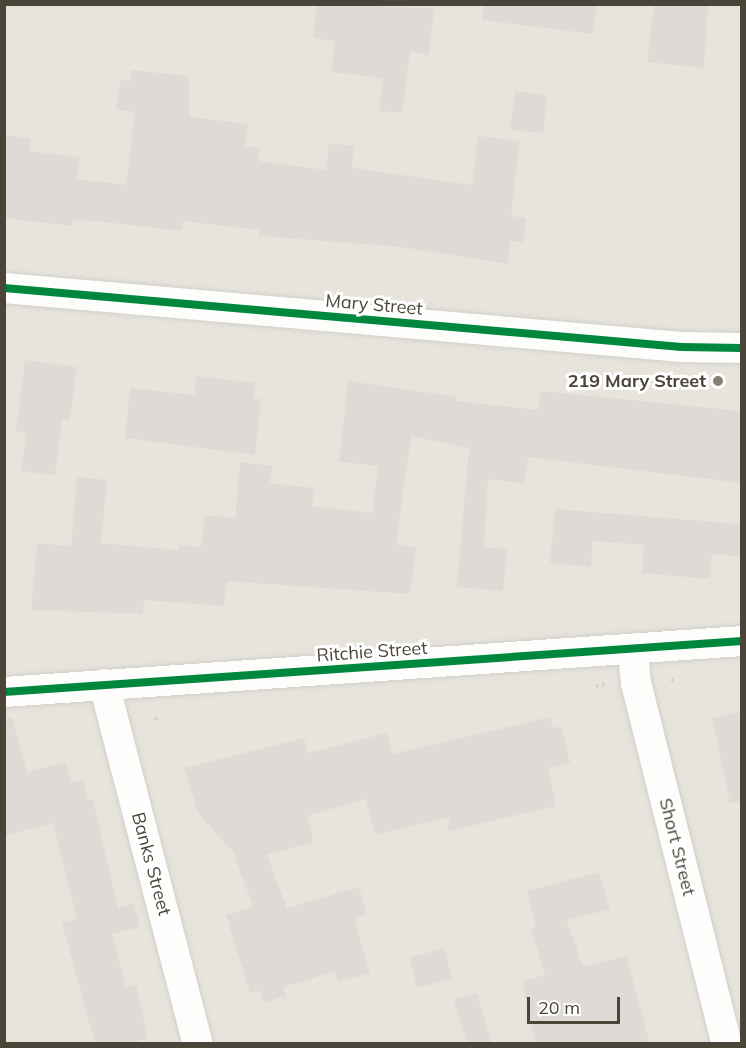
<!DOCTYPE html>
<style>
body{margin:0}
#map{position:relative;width:746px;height:1048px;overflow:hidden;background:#f4f2ee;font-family:Mulish,sans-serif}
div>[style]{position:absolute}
.residential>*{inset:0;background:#e7e4dc}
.building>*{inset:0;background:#dedbd6}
.path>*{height:4px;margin-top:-2px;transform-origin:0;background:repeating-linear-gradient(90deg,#d3d2cc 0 3px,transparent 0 6px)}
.roads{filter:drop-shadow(0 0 2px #d2d0cb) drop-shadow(0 0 2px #d2d0cb)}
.minor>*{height:30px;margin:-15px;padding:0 15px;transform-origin:15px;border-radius:15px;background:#fdfdfc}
.cycleway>*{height:8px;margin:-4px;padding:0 4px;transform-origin:4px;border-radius:4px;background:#00873e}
.dots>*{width:16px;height:16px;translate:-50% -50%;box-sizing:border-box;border:3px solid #fff;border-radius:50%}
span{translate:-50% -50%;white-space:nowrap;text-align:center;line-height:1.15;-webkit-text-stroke:6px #fff;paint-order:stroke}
.street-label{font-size:18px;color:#4b4439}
.poi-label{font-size:18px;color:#4b4439;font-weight:700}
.right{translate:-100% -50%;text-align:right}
.frame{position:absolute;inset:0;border:6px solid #4b4439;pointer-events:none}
.scale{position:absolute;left:527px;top:997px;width:93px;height:27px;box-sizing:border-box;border:3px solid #4b4439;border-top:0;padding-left:8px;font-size:18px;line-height:21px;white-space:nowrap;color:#4b4439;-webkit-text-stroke:4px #fff;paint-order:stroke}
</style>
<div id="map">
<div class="residential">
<div style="clip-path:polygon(5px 5px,741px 5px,741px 1043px,5px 1043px)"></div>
</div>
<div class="building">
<div style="clip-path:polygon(317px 4px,434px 8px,429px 55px,410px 52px,402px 113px,379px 111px,383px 78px,331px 72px,335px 41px,313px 38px)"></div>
<div style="clip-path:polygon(483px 4px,597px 4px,593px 34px,482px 20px)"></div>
<div style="clip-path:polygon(654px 4px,708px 4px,704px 68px,647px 62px)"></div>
<div style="clip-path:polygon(131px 70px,189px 76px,189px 117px,248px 124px,245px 146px,260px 148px,259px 161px,326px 170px,329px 143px,354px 146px,352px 168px,472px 185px,478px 136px,520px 141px,511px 216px,526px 218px,523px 242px,510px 241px,508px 264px,401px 247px,258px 236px,259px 230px,183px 221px,182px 231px,96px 221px,73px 220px,72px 226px,4px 218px,4px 135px,31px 138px,29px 151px,80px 157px,77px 179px,126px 185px,135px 112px,116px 110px,120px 80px,130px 81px)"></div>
<div style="clip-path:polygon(515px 91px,547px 95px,543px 133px,510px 130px)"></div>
<div style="clip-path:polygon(25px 360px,77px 367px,70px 420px,62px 419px,55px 475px,21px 471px,26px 433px,16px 432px)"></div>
<div style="clip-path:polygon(196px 376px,255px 383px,253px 398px,261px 399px,255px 455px,125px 438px,130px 388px,194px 395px)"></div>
<div style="clip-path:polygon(348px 381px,457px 397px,456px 401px,538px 410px,540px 391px,741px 411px,741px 483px,528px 457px,524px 483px,488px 479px,484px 547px,507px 549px,503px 591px,457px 587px,469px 448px,411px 436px,396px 545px,416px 547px,410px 594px,226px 581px,224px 606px,144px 600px,143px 614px,31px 610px,37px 543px,71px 546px,77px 477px,107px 480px,101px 543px,178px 550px,179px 545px,201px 547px,205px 515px,235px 518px,240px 462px,272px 466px,270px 483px,314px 488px,312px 506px,372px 513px,378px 466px,339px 462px)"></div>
<div style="clip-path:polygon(555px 509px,741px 524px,741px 557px,712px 554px,710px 579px,642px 573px,644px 545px,593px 541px,591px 567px,550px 563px)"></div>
<div style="clip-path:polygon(741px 712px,741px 802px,730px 803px,712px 718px)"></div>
<div style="clip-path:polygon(550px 717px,553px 728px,562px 726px,570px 763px,548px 768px,556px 806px,448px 831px,449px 817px,375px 835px,366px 799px,307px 816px,314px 842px,267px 855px,287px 908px,359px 887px,367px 914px,354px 918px,370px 973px,338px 982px,335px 971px,284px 987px,286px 996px,263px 1003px,259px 990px,250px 993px,226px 915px,253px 907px,233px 852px,198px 813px,184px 768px,304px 738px,308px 753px,387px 733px,393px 754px)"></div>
<div style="clip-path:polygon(12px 718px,27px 772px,66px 762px,71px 783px,83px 780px,88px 800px,93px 799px,118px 908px,134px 903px,140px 927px,112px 934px,126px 987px,136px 984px,148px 1038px,130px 1044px,95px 1044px,62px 923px,77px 919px,53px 823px,4px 836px,4px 719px)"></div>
<div style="clip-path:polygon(599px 872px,610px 909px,567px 920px,583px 967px,626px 956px,650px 1044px,536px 1044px,522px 981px,545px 975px,531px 929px,536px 927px,527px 891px)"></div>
<div style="clip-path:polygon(444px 948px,452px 978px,417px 988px,409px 958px)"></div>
<div style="clip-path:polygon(477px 993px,492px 1044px,467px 1044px,454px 999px)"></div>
</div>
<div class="path">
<div style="left:671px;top:680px;width:6px;rotate:9deg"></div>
<div style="left:596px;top:686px;width:10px;rotate:-11deg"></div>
<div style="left:155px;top:718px;width:4px;rotate:27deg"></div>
</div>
<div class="roads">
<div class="minor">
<div style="left:4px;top:288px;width:680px;rotate:4.98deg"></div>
<div style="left:681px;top:347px;width:61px;rotate:0.9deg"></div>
<div style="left:633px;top:650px;width:33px;rotate:85deg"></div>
<div style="left:636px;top:683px;width:372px;rotate:75.9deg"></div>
<div style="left:104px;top:684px;width:372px;rotate:75.4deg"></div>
<div style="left:4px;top:692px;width:740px;rotate:-3.95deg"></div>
</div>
</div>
<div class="cycleway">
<div style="left:4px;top:288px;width:680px;rotate:4.98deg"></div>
<div style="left:681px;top:347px;width:61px;rotate:0.9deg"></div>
<div style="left:4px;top:692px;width:740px;rotate:-3.95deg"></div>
</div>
<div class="dots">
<div style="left:718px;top:381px;background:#868178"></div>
</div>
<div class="street-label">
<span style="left:374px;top:305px;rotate:5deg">Mary Street</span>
<span style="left:372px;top:652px;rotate:-4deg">Ritchie Street</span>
<span style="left:677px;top:847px;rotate:76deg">Short Street</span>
<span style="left:151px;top:864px;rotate:75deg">Banks Street</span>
</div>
<div class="poi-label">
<span class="right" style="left:706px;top:381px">219 Mary Street</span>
</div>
<div class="frame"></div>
<div class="scale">20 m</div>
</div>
